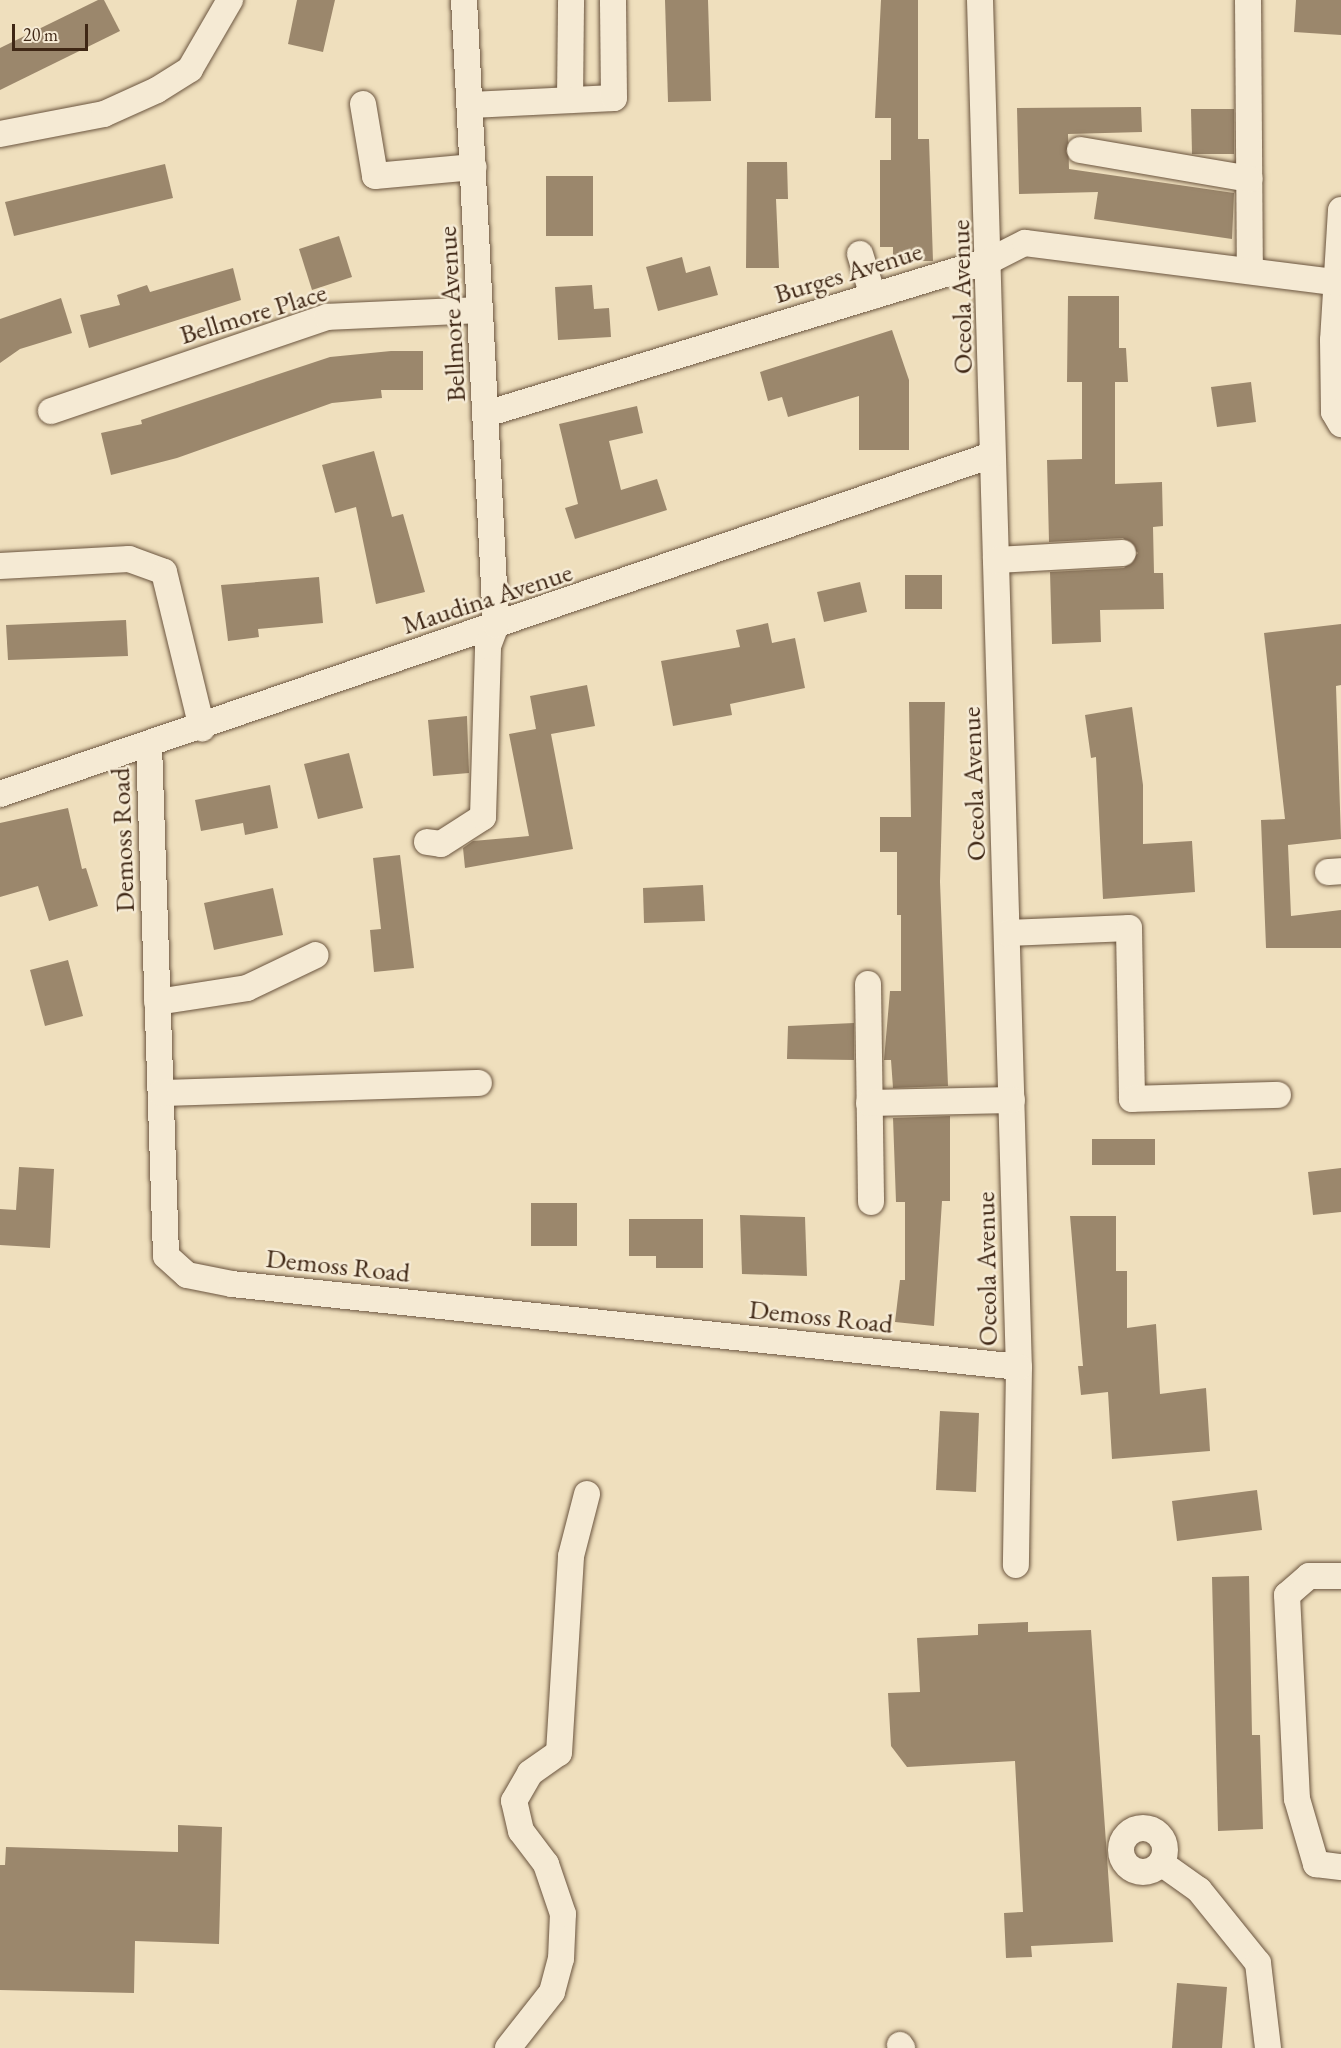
<!DOCTYPE html>
<style>
body{margin:0}
#map{position:relative;width:1341px;height:2048px;overflow:hidden;background:#efdfbd;font-family:"EB Garamond",serif}
div>[style]{position:absolute}
.building>*{inset:0;background:#9b876c}
.roads{filter:drop-shadow(0 0 2px #6b553f) drop-shadow(0 0 2px #6b553f)}
.minor>*{height:26px;margin:-13px;padding:0 13px;transform-origin:13px;border-radius:13px;background:#f5ead4}
.minor>.ring{margin:-13px;padding:0;box-sizing:content-box;background:none;border:26px solid #f5ead4;border-radius:50%}
span{translate:-50% -50%;white-space:nowrap;text-align:center;line-height:1.15;-webkit-text-stroke:5px #f5ead4;paint-order:stroke}
.street-label{font-size:27px;color:#3f2715}
.scale{position:absolute;left:12px;top:24px;width:76px;height:27px;box-sizing:border-box;border:3px solid #3f2715;border-top:0;padding-left:8px;font-size:18px;line-height:21px;white-space:nowrap;color:#3f2715;-webkit-text-stroke:4px #f5ead4;paint-order:stroke}
</style>
<div id="map">
<div class="building">
<div style="clip-path:polygon(98px 0,104px 0,120px 31px,0 90px,0 48px)"></div>
<div style="clip-path:polygon(297px 0,335px 0,323px 52px,288px 44px)"></div>
<div style="clip-path:polygon(665px 0,708px 0,711px 101px,668px 102px)"></div>
<div style="clip-path:polygon(881px 0,918px 0,918px 139px,929px 139px,933px 261px,893px 261px,893px 247px,880px 247px,880px 160px,891px 160px,891px 118px,875px 118px)"></div>
<div style="clip-path:polygon(1296px 0,1341px 0,1341px 35px,1294px 32px)"></div>
<div style="clip-path:polygon(1141px 107px,1142px 132px,1068px 134px,1069px 169px,1234px 193px,1232px 239px,1094px 219px,1098px 192px,1019px 194px,1017px 108px)"></div>
<div style="clip-path:polygon(1191px 109px,1234px 109px,1234px 154px,1192px 154px)"></div>
<div style="clip-path:polygon(747px 162px,787px 162px,788px 199px,776px 199px,779px 268px,746px 268px)"></div>
<div style="clip-path:polygon(165px 164px,173px 198px,14px 236px,5px 202px)"></div>
<div style="clip-path:polygon(546px 176px,593px 176px,593px 236px,546px 236px)"></div>
<div style="clip-path:polygon(339px 236px,352px 277px,312px 290px,299px 249px)"></div>
<div style="clip-path:polygon(682px 257px,686px 273px,710px 266px,718px 295px,658px 311px,646px 267px)"></div>
<div style="clip-path:polygon(233px 268px,241px 300px,89px 348px,80px 315px,120px 305px,117px 295px,147px 285px,150px 292px)"></div>
<div style="clip-path:polygon(592px 285px,594px 309px,609px 308px,611px 337px,558px 340px,555px 287px)"></div>
<div style="clip-path:polygon(1068px 296px,1119px 296px,1119px 348px,1126px 348px,1128px 382px,1115px 382px,1115px 484px,1162px 482px,1163px 526px,1153px 527px,1154px 573px,1163px 573px,1164px 609px,1100px 610px,1101px 642px,1052px 644px,1050px 572px,1124px 568px,1138px 553px,1123px 538px,1049px 542px,1047px 460px,1082px 459px,1082px 382px,1067px 382px)"></div>
<div style="clip-path:polygon(61px 298px,72px 333px,20px 349px,0 363px,0 319px)"></div>
<div style="clip-path:polygon(892px 330px,909px 380px,909px 450px,859px 450px,859px 396px,788px 417px,782px 397px,768px 401px,760px 372px)"></div>
<div style="clip-path:polygon(391px 351px,423px 351px,423px 390px,381px 390px,382px 398px,332px 403px,177px 458px,111px 475px,101px 433px,142px 424px,141px 420px,330px 357px)"></div>
<div style="clip-path:polygon(1251px 382px,1256px 422px,1217px 427px,1211px 387px)"></div>
<div style="clip-path:polygon(637px 406px,643px 433px,609px 441px,621px 490px,657px 479px,667px 510px,575px 539px,565px 508px,578px 504px,559px 424px)"></div>
<div style="clip-path:polygon(374px 451px,392px 517px,403px 514px,425px 592px,376px 604px,356px 507px,335px 513px,322px 465px)"></div>
<div style="clip-path:polygon(905px 575px,942px 575px,942px 609px,905px 609px)"></div>
<div style="clip-path:polygon(319px 577px,323px 623px,258px 629px,259px 637px,228px 641px,221px 585px)"></div>
<div style="clip-path:polygon(860px 582px,867px 612px,824px 622px,817px 592px)"></div>
<div style="clip-path:polygon(126px 620px,128px 656px,8px 660px,6px 625px)"></div>
<div style="clip-path:polygon(768px 623px,772px 643px,795px 638px,805px 688px,730px 704px,732px 715px,673px 726px,661px 661px,740px 647px,736px 630px)"></div>
<div style="clip-path:polygon(1341px 624px,1341px 685px,1336px 686px,1341px 839px,1288px 845px,1291px 916px,1341px 910px,1341px 948px,1266px 948px,1261px 820px,1285px 819px,1264px 633px)"></div>
<div style="clip-path:polygon(587px 685px,595px 726px,551px 734px,573px 849px,465px 868px,463px 848px,473px 841px,529px 836px,509px 734px,536px 729px,530px 696px)"></div>
<div style="clip-path:polygon(909px 702px,945px 702px,940px 882px,948px 1086px,893px 1088px,891px 1060px,884px 1060px,890px 991px,901px 991px,901px 915px,897px 915px,897px 852px,880px 852px,880px 817px,911px 817px)"></div>
<div style="clip-path:polygon(1132px 707px,1143px 785px,1143px 844px,1192px 841px,1195px 892px,1103px 899px,1096px 757px,1091px 758px,1085px 715px)"></div>
<div style="clip-path:polygon(467px 716px,469px 773px,433px 776px,428px 720px)"></div>
<div style="clip-path:polygon(349px 753px,363px 808px,318px 819px,304px 764px)"></div>
<div style="clip-path:polygon(270px 785px,278px 828px,245px 835px,243px 823px,201px 831px,195px 800px)"></div>
<div style="clip-path:polygon(68px 808px,82px 869px,86px 868px,98px 906px,49px 921px,38px 886px,0 897px,0 823px)"></div>
<div style="clip-path:polygon(400px 855px,414px 968px,374px 972px,370px 930px,381px 929px,373px 858px)"></div>
<div style="clip-path:polygon(703px 885px,705px 921px,644px 923px,643px 888px)"></div>
<div style="clip-path:polygon(273px 888px,283px 935px,214px 950px,204px 903px)"></div>
<div style="clip-path:polygon(68px 960px,83px 1016px,45px 1026px,30px 970px)"></div>
<div style="clip-path:polygon(854px 1023px,854px 1060px,787px 1059px,788px 1026px)"></div>
<div style="clip-path:polygon(950px 1116px,950px 1201px,942px 1201px,934px 1326px,895px 1322px,900px 1280px,905px 1280px,905px 1202px,896px 1202px,893px 1118px)"></div>
<div style="clip-path:polygon(1092px 1139px,1155px 1139px,1155px 1165px,1092px 1165px)"></div>
<div style="clip-path:polygon(19px 1167px,54px 1169px,50px 1248px,0 1245px,0 1209px,16px 1210px)"></div>
<div style="clip-path:polygon(1341px 1168px,1341px 1212px,1313px 1215px,1308px 1172px)"></div>
<div style="clip-path:polygon(531px 1203px,577px 1203px,577px 1246px,531px 1246px)"></div>
<div style="clip-path:polygon(740px 1215px,805px 1217px,807px 1276px,742px 1274px)"></div>
<div style="clip-path:polygon(1070px 1216px,1116px 1216px,1116px 1271px,1127px 1271px,1127px 1328px,1156px 1324px,1160px 1394px,1206px 1388px,1210px 1451px,1112px 1459px,1108px 1392px,1081px 1395px,1078px 1366px,1083px 1366px)"></div>
<div style="clip-path:polygon(629px 1219px,703px 1219px,703px 1268px,656px 1268px,656px 1256px,629px 1256px)"></div>
<div style="clip-path:polygon(940px 1411px,979px 1413px,976px 1492px,936px 1490px)"></div>
<div style="clip-path:polygon(1257px 1490px,1262px 1530px,1177px 1541px,1172px 1501px)"></div>
<div style="clip-path:polygon(1249px 1576px,1252px 1735px,1260px 1735px,1263px 1829px,1218px 1831px,1212px 1577px)"></div>
<div style="clip-path:polygon(1028px 1622px,1028px 1632px,1091px 1630px,1113px 1942px,1031px 1946px,1032px 1957px,1006px 1958px,1004px 1913px,1023px 1912px,1015px 1761px,907px 1767px,891px 1746px,888px 1693px,920px 1692px,917px 1638px,978px 1635px,978px 1624px)"></div>
<div style="clip-path:polygon(178px 1825px,222px 1827px,219px 1944px,135px 1941px,134px 1993px,0 1990px,0 1865px,5px 1865px,6px 1847px,178px 1852px)"></div>
<div style="clip-path:polygon(1177px 1983px,1227px 1987px,1222px 2048px,1172px 2048px)"></div>
</div>
<div class="roads">
<div class="minor">
<div style="left:980px;top:0;width:1368px;rotate:88.37deg"></div>
<div style="left:1019px;top:1367px;width:198px;rotate:90.9deg"></div>
<div style="left:1248px;top:0;width:271px;rotate:89.6deg"></div>
<div style="left:570px;top:100px;width:100px;rotate:-89.4deg"></div>
<div style="left:363px;top:104px;width:73px;rotate:80.5deg"></div>
<div style="left:375px;top:176px;width:99px;rotate:-5.2deg"></div>
<div style="left:471px;top:105px;width:143px;rotate:-2.8deg"></div>
<div style="left:614px;top:98px;width:98px;rotate:-90.6deg"></div>
<div style="left:0;top:134px;width:106px;rotate:-10.9deg"></div>
<div style="left:104px;top:114px;width:58px;rotate:-24.4deg"></div>
<div style="left:157px;top:90px;width:39px;rotate:-32deg"></div>
<div style="left:190px;top:69px;width:80px;rotate:-59.9deg"></div>
<div style="left:1080px;top:150px;width:172px;rotate:9.7deg"></div>
<div style="left:1341px;top:210px;width:130px;rotate:93.5deg"></div>
<div style="left:1333px;top:340px;width:72px;rotate:89.2deg"></div>
<div style="left:1334px;top:412px;width:14px;rotate:60deg"></div>
<div style="left:860px;top:254px;width:44px;rotate:72.8deg"></div>
<div style="left:51px;top:411px;width:292px;rotate:-18.8deg"></div>
<div style="left:327px;top:317px;width:152px;rotate:-2.6deg"></div>
<div style="left:486px;top:414px;width:528px;rotate:-16.96deg"></div>
<div style="left:991px;top:260px;width:38px;rotate:-27deg"></div>
<div style="left:1025px;top:243px;width:319px;rotate:7.2deg"></div>
<div style="left:996px;top:560px;width:127px;rotate:-3.2deg"></div>
<div style="left:0;top:566px;width:129px;rotate:-3.1deg"></div>
<div style="left:129px;top:559px;width:37px;rotate:20deg"></div>
<div style="left:164px;top:572px;width:161px;rotate:76.3deg"></div>
<div style="left:149px;top:745px;width:511px;rotate:88.09deg"></div>
<div style="left:166px;top:1256px;width:28px;rotate:42deg"></div>
<div style="left:187px;top:1275px;width:46px;rotate:11.3deg"></div>
<div style="left:232px;top:1284px;width:791px;rotate:6.02deg"></div>
<div style="left:0;top:794px;width:1048px;rotate:-18.87deg"></div>
<div style="left:427px;top:842px;width:14px;rotate:8deg"></div>
<div style="left:441px;top:844px;width:50px;rotate:-32.7deg"></div>
<div style="left:483px;top:817px;width:171px;rotate:-88.3deg"></div>
<div style="left:488px;top:646px;width:22px;rotate:-69deg"></div>
<div style="left:496px;top:625px;width:626px;rotate:-92.93deg"></div>
<div style="left:1328px;top:872px;width:13px;rotate:-4deg"></div>
<div style="left:1008px;top:933px;width:121px;rotate:-2.4deg"></div>
<div style="left:1129px;top:928px;width:171px;rotate:89deg"></div>
<div style="left:1132px;top:1099px;width:146px;rotate:-1.6deg"></div>
<div style="left:868px;top:984px;width:218px;rotate:89.2deg"></div>
<div style="left:157px;top:1002px;width:91px;rotate:-8.8deg"></div>
<div style="left:247px;top:988px;width:76px;rotate:-25.6deg"></div>
<div style="left:161px;top:1093px;width:318px;rotate:-1.8deg"></div>
<div style="left:869px;top:1103px;width:143px;rotate:-1.2deg"></div>
<div style="left:1341px;top:1576px;width:32px;rotate:180deg"></div>
<div style="left:1309px;top:1576px;width:29px;rotate:139deg"></div>
<div style="left:1287px;top:1595px;width:204px;rotate:87.2deg"></div>
<div style="left:1297px;top:1799px;width:68px;rotate:73.7deg"></div>
<div style="left:1316px;top:1864px;width:25px;rotate:7deg"></div>
<div class="ring" style="left:1121px;top:1828px;width:18px;height:18px"></div>
<div style="left:1161px;top:1863px;width:47px;rotate:35.4deg"></div>
<div style="left:1199px;top:1890px;width:94px;rotate:51.1deg"></div>
<div style="left:1258px;top:1963px;width:86px;rotate:83.3deg"></div>
<div style="left:900px;top:2045px;width:4px;rotate:56deg"></div>
<div style="left:508px;top:2048px;width:71px;rotate:-51.8deg"></div>
<div style="left:552px;top:1992px;width:34px;rotate:-75deg"></div>
<div style="left:561px;top:1959px;width:45px;rotate:-87.5deg"></div>
<div style="left:563px;top:1914px;width:53px;rotate:-108.8deg"></div>
<div style="left:546px;top:1864px;width:41px;rotate:-127.1deg"></div>
<div style="left:521px;top:1831px;width:31px;rotate:-103deg"></div>
<div style="left:514px;top:1801px;width:32px;rotate:-60deg"></div>
<div style="left:530px;top:1773px;width:35px;rotate:-35deg"></div>
<div style="left:559px;top:1753px;width:197px;rotate:-86.5deg"></div>
<div style="left:571px;top:1556px;width:64px;rotate:-75.5deg"></div>
</div>
</div>
<div class="street-label">
<span style="left:848px;top:272px;rotate:-17deg">Burges Avenue</span>
<span style="left:961px;top:297px;rotate:-91deg">Oceola Avenue</span>
<span style="left:253px;top:313px;rotate:-17deg">Bellmore Place</span>
<span style="left:451px;top:314px;rotate:-93deg">Bellmore Avenue</span>
<span style="left:487px;top:598px;rotate:-18deg">Maudina Avenue</span>
<span style="left:973px;top:784px;rotate:-92deg">Oceola Avenue</span>
<span style="left:122px;top:840px;rotate:-92deg">Demoss Road</span>
<span style="left:338px;top:1265px;rotate:6deg">Demoss Road</span>
<span style="left:986px;top:1269px;rotate:-91deg">Oceola Avenue</span>
<span style="left:821px;top:1316px;rotate:6deg">Demoss Road</span>
</div>
<div class="scale">20 m</div>
</div>
